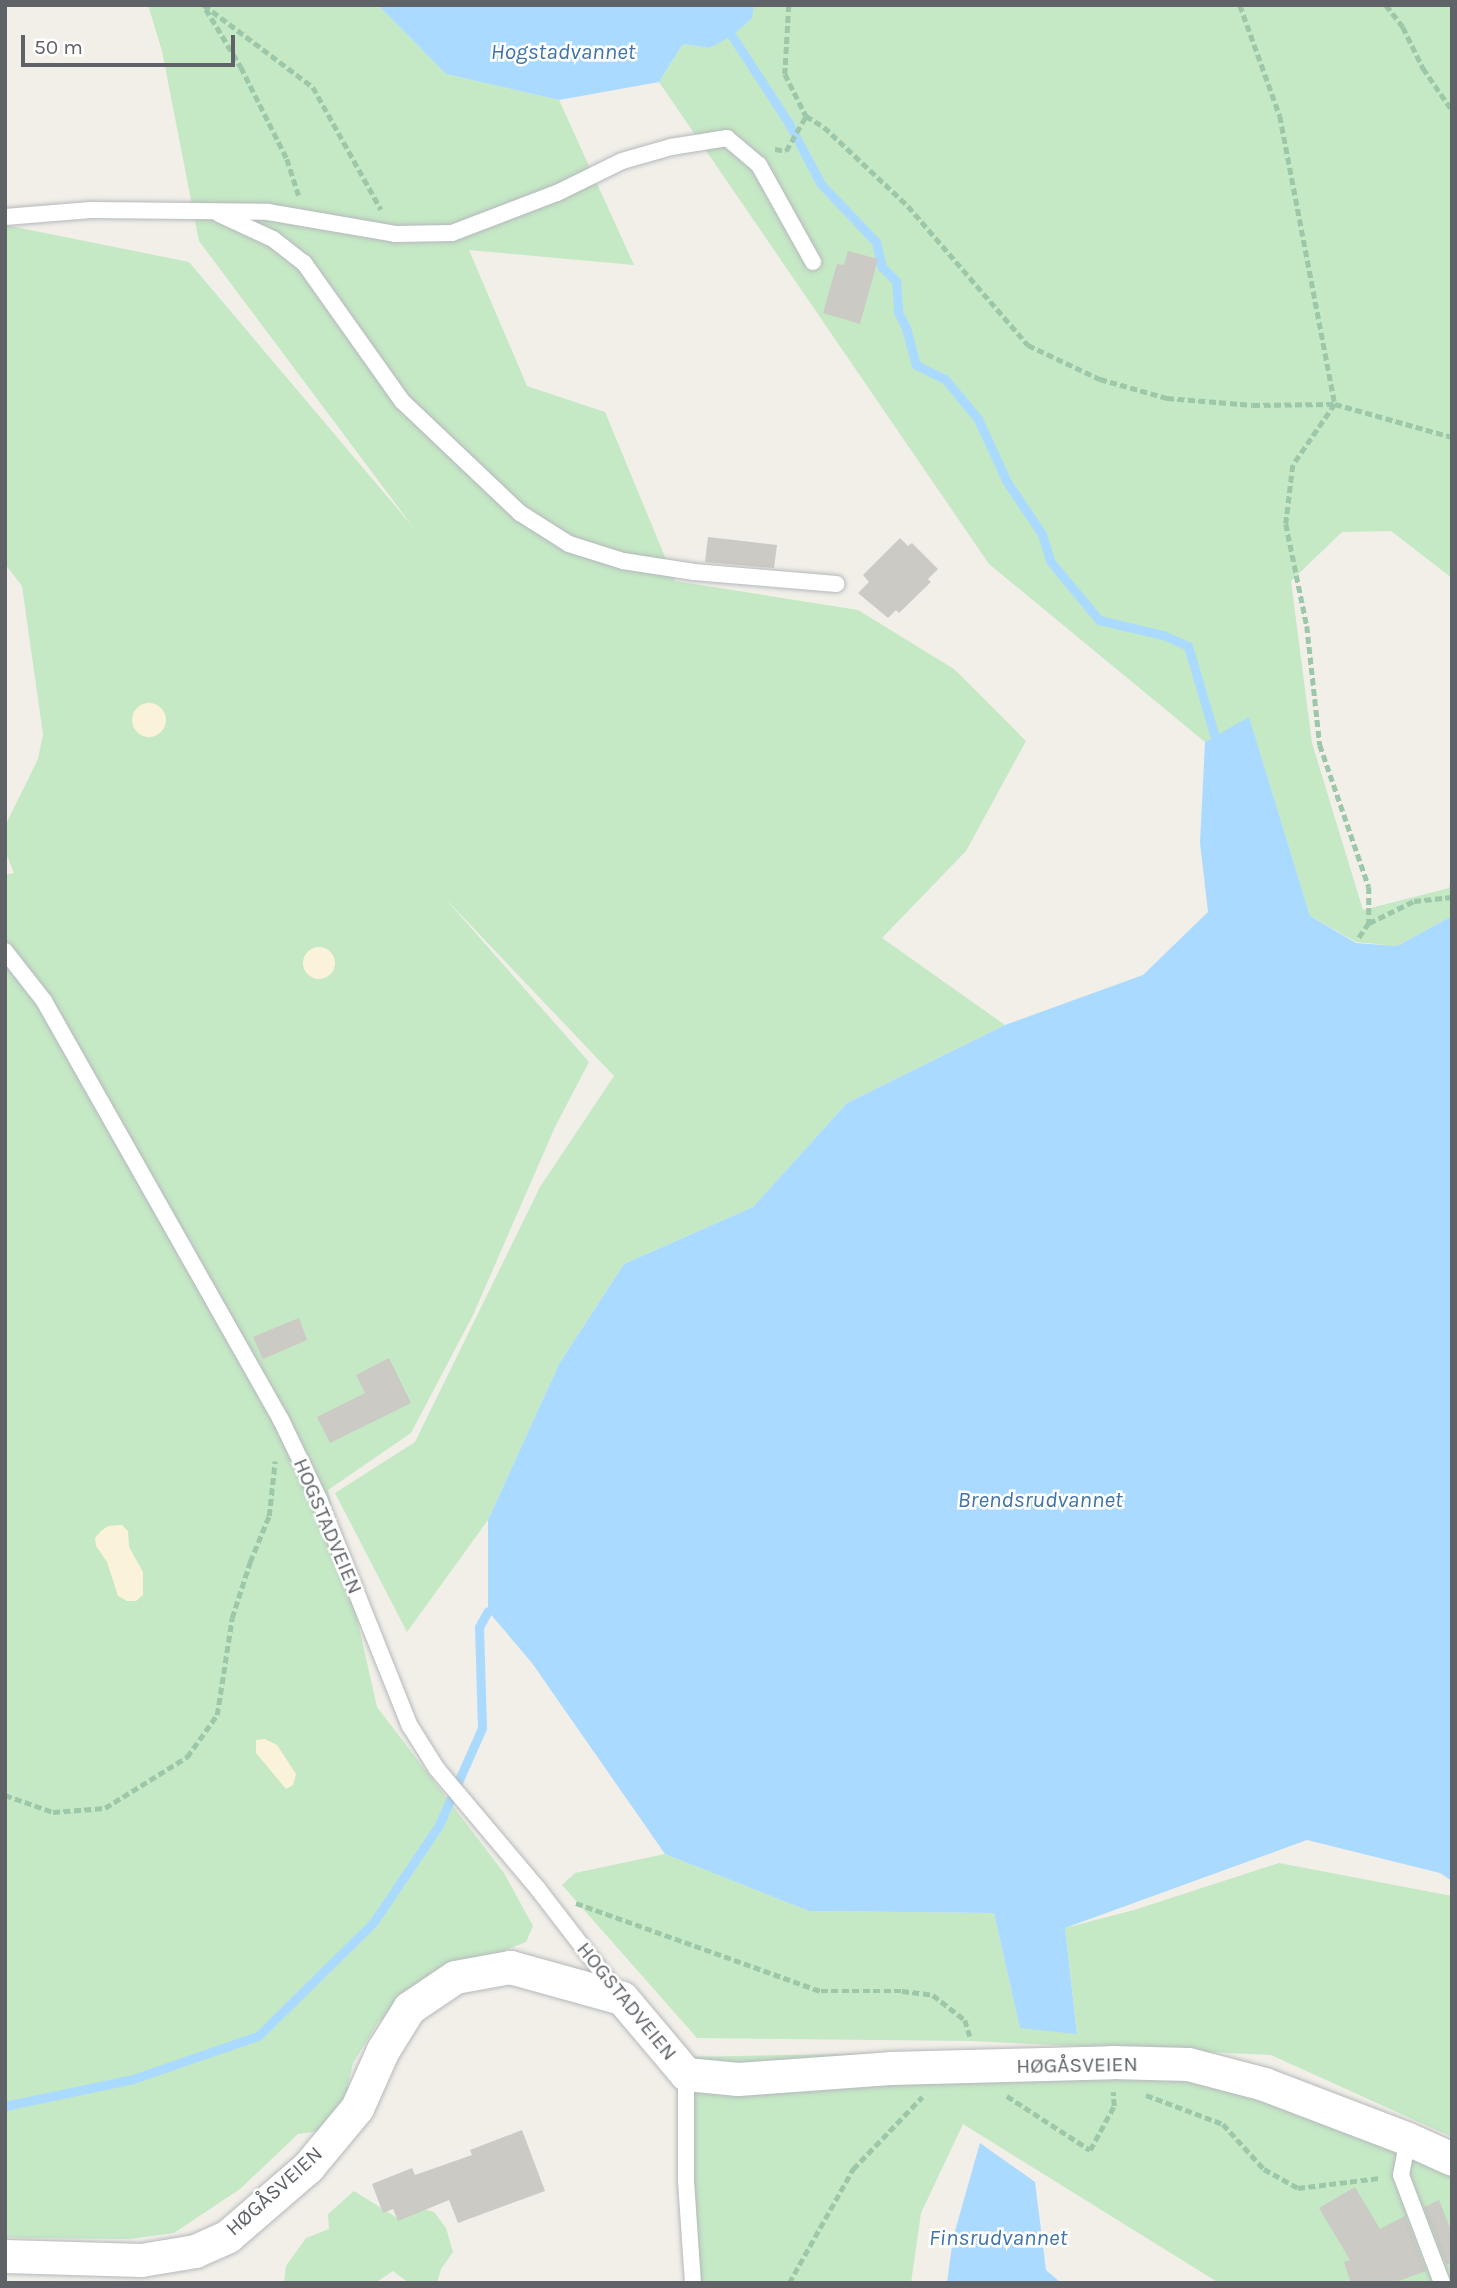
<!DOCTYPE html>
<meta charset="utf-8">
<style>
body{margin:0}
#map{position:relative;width:1457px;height:2288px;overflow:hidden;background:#f1efe8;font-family:Karla,sans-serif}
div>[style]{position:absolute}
.green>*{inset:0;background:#c5e8c5}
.sand>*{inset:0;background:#fbf3d9}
.round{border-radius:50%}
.water>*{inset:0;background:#aadaff}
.stream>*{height:9px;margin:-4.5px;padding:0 4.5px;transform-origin:4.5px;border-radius:4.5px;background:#aadaff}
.building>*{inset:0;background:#cccac5}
.path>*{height:4.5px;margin-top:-2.25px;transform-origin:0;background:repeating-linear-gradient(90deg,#9cc7a9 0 7px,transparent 0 10.5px)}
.roads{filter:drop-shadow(0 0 2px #b5b8bc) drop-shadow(0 0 2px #b5b8bc)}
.lane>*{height:16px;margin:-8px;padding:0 8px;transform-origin:8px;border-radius:8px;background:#fff}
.street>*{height:33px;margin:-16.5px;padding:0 16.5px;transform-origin:16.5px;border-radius:16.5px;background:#fff}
span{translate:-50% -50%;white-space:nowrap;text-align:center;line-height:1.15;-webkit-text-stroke:5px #fff;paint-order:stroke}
.street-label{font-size:21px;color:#5f6368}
.water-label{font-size:23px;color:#4174aa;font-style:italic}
.frame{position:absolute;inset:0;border:7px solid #5f6368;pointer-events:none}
.scale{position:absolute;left:21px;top:35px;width:214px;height:32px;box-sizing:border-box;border:4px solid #5f6368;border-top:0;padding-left:9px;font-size:21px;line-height:24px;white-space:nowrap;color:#5f6368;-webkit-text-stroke:5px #fff;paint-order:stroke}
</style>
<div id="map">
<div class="green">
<div style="clip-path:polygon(148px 5px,378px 5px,446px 74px,559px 100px,634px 265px,469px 250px,527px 386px,605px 412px,675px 581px,858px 610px,954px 669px,1026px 741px,966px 851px,882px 938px,1005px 1025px,847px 1103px,753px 1207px,624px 1264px,559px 1364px,488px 1520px,407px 1632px,335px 1493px,415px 1442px,540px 1187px,614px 1076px,443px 896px,589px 1062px,555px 1127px,473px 1315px,411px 1433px,328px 1490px,377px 1707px,504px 1873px,533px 1926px,526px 1942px,449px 1972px,379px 2021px,353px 2063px,348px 2085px,351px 2127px,298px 2134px,240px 2189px,174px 2233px,129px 2239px,24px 2238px,5px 2237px,5px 875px,14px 873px,5px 851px,5px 826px,38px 759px,43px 734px,22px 586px,5px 564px,5px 225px,189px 262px,413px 527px,199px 241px,162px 51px)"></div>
<div style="clip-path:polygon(754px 5px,1452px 5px,1452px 578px,1391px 531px,1342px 532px,1291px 581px,1312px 743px,1363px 910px,1449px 888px,1452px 870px,1452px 916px,1397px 946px,1356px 942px,1310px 916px,1249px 718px,1205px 742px,989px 564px,659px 82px,683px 44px,709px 48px,751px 18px)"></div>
<div style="clip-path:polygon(665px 1854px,809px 1911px,994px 1913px,1020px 2027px,1077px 2033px,1065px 1928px,1134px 1910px,1279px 1863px,1452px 1896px,1452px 2137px,1271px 2055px,970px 2041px,697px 2038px,562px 1885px,575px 1873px)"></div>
<div style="clip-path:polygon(987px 2051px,1247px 2066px,1452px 2148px,1452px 2283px,1219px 2283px,963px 2124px,921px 2213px,911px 2283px,697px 2283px,684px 2057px)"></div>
<div style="clip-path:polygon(354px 2191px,399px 2219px,424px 2209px,434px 2212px,446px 2228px,453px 2252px,441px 2269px,437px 2283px,409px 2283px,393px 2271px,375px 2283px,284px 2283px,286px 2266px,306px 2238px,329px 2229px,328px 2214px)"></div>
</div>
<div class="sand">
<div class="round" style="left:132px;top:703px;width:34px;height:34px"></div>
<div class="round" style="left:303px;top:947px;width:32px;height:32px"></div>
<div style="clip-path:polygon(122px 1525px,128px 1531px,129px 1547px,143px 1572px,143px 1595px,136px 1601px,127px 1601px,118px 1596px,107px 1562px,96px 1546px,95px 1538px,101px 1531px,108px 1526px)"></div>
<div style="clip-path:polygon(265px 1739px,277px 1745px,296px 1774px,293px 1785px,286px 1789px,256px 1753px,256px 1740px)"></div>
</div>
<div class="water">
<div style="clip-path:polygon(378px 5px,754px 5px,752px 18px,732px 36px,709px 48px,683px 44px,659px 82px,559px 100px,446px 74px)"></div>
<div style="clip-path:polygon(1249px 717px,1310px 916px,1356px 943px,1397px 946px,1452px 916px,1452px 1881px,1440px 1873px,1307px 1840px,1065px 1928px,1077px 2034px,1020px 2028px,994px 1913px,809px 1911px,665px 1854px,532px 1663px,488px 1611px,488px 1520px,559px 1364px,624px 1264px,753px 1207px,847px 1103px,1005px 1025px,1143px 975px,1208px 912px,1200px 843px,1205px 742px)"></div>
<div style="clip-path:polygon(980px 2143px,1035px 2182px,1046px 2270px,1061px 2283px,947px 2283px,953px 2238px)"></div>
</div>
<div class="stream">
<div style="left:732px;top:36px;width:103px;rotate:56.9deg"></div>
<div style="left:788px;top:122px;width:70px;rotate:62deg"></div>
<div style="left:821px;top:184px;width:80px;rotate:46.5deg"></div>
<div style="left:876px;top:242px;width:26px;rotate:77deg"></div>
<div style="left:882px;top:267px;width:20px;rotate:45deg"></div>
<div style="left:896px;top:281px;width:31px;rotate:86deg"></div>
<div style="left:898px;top:312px;width:18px;rotate:63deg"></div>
<div style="left:906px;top:328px;width:38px;rotate:75deg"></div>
<div style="left:916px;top:365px;width:32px;rotate:26deg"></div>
<div style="left:945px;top:379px;width:52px;rotate:50.5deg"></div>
<div style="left:978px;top:419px;width:69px;rotate:65.3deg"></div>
<div style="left:1007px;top:482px;width:63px;rotate:56.1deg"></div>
<div style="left:1042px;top:534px;width:28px;rotate:73deg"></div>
<div style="left:1050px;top:561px;width:77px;rotate:50.3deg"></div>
<div style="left:1099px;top:620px;width:66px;rotate:13.2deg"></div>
<div style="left:1163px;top:635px;width:27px;rotate:24deg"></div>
<div style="left:1188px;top:646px;width:92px;rotate:73.5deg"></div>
<div style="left:5px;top:2106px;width:131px;rotate:-11.9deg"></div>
<div style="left:133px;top:2079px;width:132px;rotate:-19deg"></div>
<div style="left:258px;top:2036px;width:161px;rotate:-44.5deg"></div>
<div style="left:373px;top:1923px;width:118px;rotate:-56deg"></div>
<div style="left:439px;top:1825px;width:106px;rotate:-66.1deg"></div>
<div style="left:482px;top:1728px;width:101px;rotate:-91.7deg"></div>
<div style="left:479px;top:1627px;width:18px;rotate:-61deg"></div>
</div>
<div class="building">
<div style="clip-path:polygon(848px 251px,878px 259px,860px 324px,823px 313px,837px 264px,844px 265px)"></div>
<div style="clip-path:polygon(708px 537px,777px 545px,774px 568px,705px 562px)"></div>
<div style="clip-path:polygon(900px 538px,908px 546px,912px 543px,938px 569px,928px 579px,931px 582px,899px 613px,896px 610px,888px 618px,858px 593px,869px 582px,863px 575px)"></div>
<div style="clip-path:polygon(299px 1318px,307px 1340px,263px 1359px,253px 1337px)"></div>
<div style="clip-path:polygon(389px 1358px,411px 1403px,330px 1443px,317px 1417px,365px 1393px,356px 1375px)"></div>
<div style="clip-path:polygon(522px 2130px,545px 2191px,458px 2223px,449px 2200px,398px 2221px,393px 2209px,383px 2213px,372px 2184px,412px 2168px,415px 2175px,472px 2155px,470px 2150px)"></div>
<div style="clip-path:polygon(1355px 2187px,1380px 2229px,1405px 2216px,1426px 2271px,1393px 2283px,1351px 2283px,1344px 2262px,1350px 2260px,1319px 2208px)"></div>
<div style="clip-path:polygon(1439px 2200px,1452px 2233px,1452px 2263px,1446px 2264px,1424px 2207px)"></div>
</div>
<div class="path">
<div style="left:204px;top:5px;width:136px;rotate:37deg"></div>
<div style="left:313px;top:87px;width:140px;rotate:60.9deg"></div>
<div style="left:789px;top:5px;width:69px;rotate:93.3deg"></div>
<div style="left:785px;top:74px;width:47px;rotate:63.4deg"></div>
<div style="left:806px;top:116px;width:21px;rotate:31deg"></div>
<div style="left:824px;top:127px;width:115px;rotate:43.2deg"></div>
<div style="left:908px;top:206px;width:184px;rotate:49.2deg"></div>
<div style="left:1028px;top:345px;width:80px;rotate:25.3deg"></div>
<div style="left:1100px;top:379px;width:70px;rotate:15.8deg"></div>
<div style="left:1167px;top:398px;width:86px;rotate:4.7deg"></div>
<div style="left:1253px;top:405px;width:82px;rotate:-0.7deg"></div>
<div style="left:1335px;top:404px;width:122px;rotate:15.8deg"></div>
<div style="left:1240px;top:5px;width:118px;rotate:70.2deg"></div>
<div style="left:1280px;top:116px;width:293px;rotate:79.2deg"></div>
<div style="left:1335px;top:404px;width:74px;rotate:124.5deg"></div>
<div style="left:1293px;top:465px;width:59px;rotate:96.8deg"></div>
<div style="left:1286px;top:524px;width:104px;rotate:78.4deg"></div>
<div style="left:1307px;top:626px;width:120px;rotate:83.8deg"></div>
<div style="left:1320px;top:745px;width:150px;rotate:71deg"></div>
<div style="left:1369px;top:887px;width:36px;rotate:90deg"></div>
<div style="left:1369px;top:923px;width:18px;rotate:124deg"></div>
<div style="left:1386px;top:5px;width:28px;rotate:52deg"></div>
<div style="left:1403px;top:27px;width:46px;rotate:64deg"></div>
<div style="left:1423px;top:68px;width:51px;rotate:55.4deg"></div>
<div style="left:206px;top:9px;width:68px;rotate:58.9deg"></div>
<div style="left:241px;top:67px;width:103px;rotate:63.4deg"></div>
<div style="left:287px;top:159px;width:38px;rotate:72deg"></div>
<div style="left:775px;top:149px;width:11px;rotate:10deg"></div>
<div style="left:786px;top:151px;width:40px;rotate:-60.3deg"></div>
<div style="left:1369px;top:923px;width:50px;rotate:-26.1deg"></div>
<div style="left:1414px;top:901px;width:38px;rotate:-6deg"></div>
<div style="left:5px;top:1795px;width:51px;rotate:19.5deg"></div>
<div style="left:53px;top:1812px;width:52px;rotate:-4.4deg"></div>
<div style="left:105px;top:1808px;width:97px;rotate:-31.9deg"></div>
<div style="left:187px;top:1757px;width:52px;rotate:-54.5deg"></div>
<div style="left:217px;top:1715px;width:98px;rotate:-81.2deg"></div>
<div style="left:232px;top:1618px;width:59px;rotate:-72.2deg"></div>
<div style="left:250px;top:1562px;width:50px;rotate:-67.6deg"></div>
<div style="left:269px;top:1516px;width:55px;rotate:-83.8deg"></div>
<div style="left:576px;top:1903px;width:260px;rotate:19.8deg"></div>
<div style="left:821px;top:1991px;width:81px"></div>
<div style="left:902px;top:1991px;width:31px;rotate:7deg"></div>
<div style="left:933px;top:1995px;width:41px;rotate:38deg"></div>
<div style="left:965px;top:2020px;width:17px;rotate:73deg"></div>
<div style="left:1146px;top:2095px;width:82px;rotate:20.6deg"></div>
<div style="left:1223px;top:2124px;width:61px;rotate:47.7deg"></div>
<div style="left:1264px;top:2169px;width:39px;rotate:29deg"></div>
<div style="left:1298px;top:2188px;width:83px;rotate:-7deg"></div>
<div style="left:1007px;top:2096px;width:99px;rotate:33deg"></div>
<div style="left:1090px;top:2150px;width:50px;rotate:-61.4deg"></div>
<div style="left:1114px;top:2106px;width:14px;rotate:-94deg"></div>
<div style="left:789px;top:2283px;width:131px;rotate:-60.7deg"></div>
<div style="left:853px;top:2169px;width:100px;rotate:-46.2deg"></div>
</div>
<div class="roads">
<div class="lane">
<div style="left:219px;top:214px;width:60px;rotate:24.8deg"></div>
<div style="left:273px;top:239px;width:39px;rotate:38deg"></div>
<div style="left:304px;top:263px;width:169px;rotate:54.6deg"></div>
<div style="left:402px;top:401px;width:163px;rotate:43.5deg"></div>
<div style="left:520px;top:513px;width:58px;rotate:32.3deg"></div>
<div style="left:569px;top:544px;width:57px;rotate:17.5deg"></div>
<div style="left:623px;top:561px;width:72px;rotate:8.8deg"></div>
<div style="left:694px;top:572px;width:143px;rotate:4.8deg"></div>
<div style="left:5px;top:217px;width:86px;rotate:-4.7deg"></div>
<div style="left:91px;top:210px;width:177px;rotate:0.6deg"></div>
<div style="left:268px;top:212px;width:129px;rotate:9.8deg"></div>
<div style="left:395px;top:234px;width:57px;rotate:-1deg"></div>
<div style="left:452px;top:233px;width:112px;rotate:-20.9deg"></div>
<div style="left:557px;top:193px;width:72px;rotate:-26.2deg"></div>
<div style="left:622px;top:161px;width:51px;rotate:-15.9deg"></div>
<div style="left:671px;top:147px;width:57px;rotate:-9.1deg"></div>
<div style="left:727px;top:138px;width:42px;rotate:40.2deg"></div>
<div style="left:759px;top:165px;width:111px;rotate:60.9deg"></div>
<div style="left:5px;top:951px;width:63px;rotate:52deg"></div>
<div style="left:44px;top:1001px;width:481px;rotate:60.5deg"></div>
<div style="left:281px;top:1420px;width:88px;rotate:64.3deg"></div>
<div style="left:319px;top:1499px;width:245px;rotate:68.2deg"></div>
<div style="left:410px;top:1726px;width:51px;rotate:57.9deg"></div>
<div style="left:437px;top:1769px;width:157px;rotate:49.9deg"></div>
<div style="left:538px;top:1889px;width:131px;rotate:52.4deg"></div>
<div style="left:686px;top:2074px;width:107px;rotate:90deg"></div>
<div style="left:686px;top:2181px;width:102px;rotate:86.1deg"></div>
<div style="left:1408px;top:2139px;width:37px;rotate:101deg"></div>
<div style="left:1401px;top:2175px;width:116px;rotate:69.2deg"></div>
</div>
<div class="street">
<div style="left:5px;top:2256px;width:136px;rotate:1.7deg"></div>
<div style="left:141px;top:2260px;width:55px;rotate:-9.5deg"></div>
<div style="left:195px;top:2251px;width:36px;rotate:-24deg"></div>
<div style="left:228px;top:2236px;width:106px;rotate:-40.8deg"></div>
<div style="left:308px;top:2167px;width:77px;rotate:-50.3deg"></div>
<div style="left:357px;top:2108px;width:64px;rotate:-65.9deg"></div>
<div style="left:383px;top:2050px;width:49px;rotate:-58.2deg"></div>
<div style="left:409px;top:2008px;width:55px;rotate:-34deg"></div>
<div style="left:455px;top:1977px;width:56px;rotate:-10.3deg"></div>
<div style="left:510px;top:1967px;width:116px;rotate:15.5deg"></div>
<div style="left:622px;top:1998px;width:99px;rotate:49.9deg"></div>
<div style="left:686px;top:2074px;width:52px;rotate:5.5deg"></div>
<div style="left:738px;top:2079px;width:152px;rotate:-4.1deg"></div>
<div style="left:890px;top:2068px;width:222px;rotate:-1.5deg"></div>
<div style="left:1112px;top:2062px;width:76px;rotate:1.5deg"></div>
<div style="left:1188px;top:2064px;width:79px;rotate:14.7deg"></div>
<div style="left:1264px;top:2084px;width:154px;rotate:20.9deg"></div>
<div style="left:1408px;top:2139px;width:48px;rotate:24.4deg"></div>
</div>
</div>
<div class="street-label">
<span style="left:328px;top:1526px;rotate:67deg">HOGSTADVEIEN</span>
<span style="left:627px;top:2001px;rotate:51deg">HOGSTADVEIEN</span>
<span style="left:1077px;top:2065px;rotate:-1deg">HØGÅSVEIEN</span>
<span style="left:274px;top:2191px;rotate:-42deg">HØGÅSVEIEN</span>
</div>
<div class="water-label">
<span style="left:563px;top:52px">Hogstadvannet</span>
<span style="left:1040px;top:1500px">Brendsrudvannet</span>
<span style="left:998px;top:2238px">Finsrudvannet</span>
</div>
<div class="frame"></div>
<div class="scale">50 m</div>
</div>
